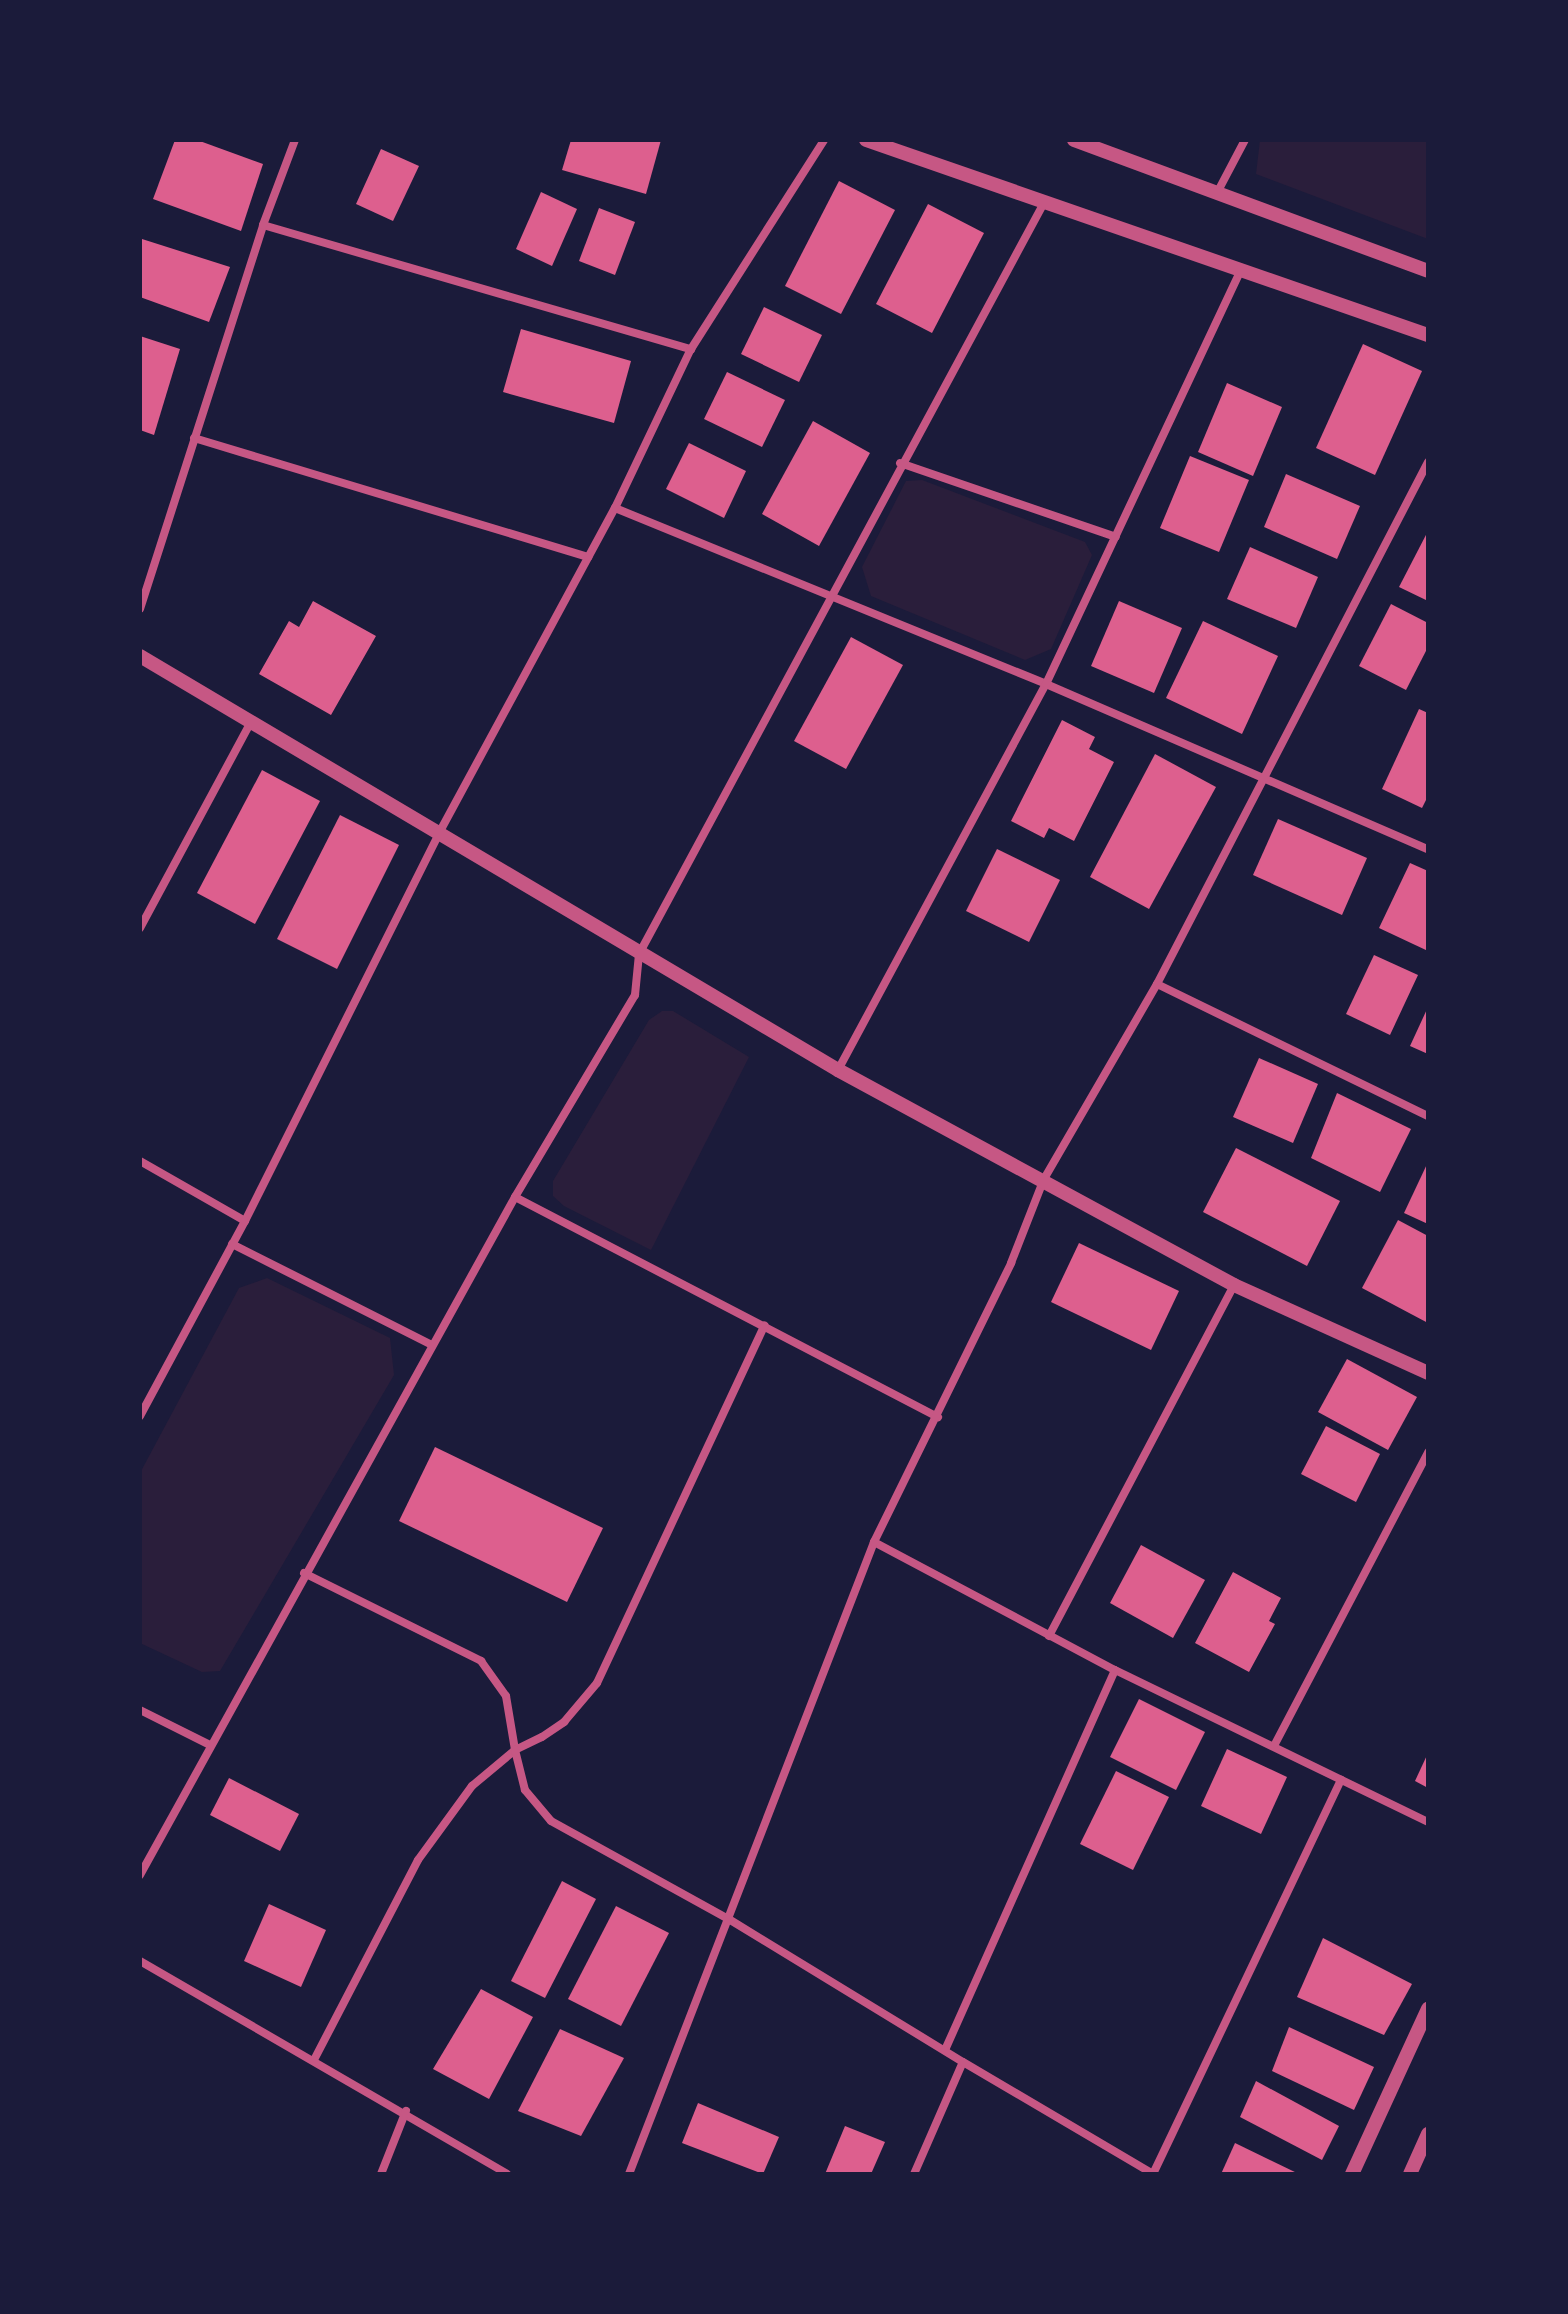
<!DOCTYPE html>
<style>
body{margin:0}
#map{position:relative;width:1568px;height:2314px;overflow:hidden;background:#1b1b3a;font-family:"Work Sans",sans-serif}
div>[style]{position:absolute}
.green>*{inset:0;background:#2a1e3b}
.building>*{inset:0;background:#dd5f8e}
.minor>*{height:8px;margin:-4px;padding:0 4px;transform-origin:4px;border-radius:4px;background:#c65784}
.tertiary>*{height:14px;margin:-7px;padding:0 7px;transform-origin:7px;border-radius:7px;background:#c65784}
span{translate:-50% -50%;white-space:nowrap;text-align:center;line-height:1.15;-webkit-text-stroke:7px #1b1b3a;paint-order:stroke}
.frame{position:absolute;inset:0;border:142px solid #1b1b3a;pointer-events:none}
</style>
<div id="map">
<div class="green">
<div style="clip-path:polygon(1260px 140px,1428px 140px,1428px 239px,1256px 174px)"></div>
<div style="clip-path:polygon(922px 480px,1085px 542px,1092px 555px,1051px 649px,1025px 660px,871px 596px,862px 567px,906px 481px)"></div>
<div style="clip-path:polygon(662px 1011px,673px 1011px,749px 1057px,651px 1250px,564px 1206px,553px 1196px,553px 1181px,649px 1020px)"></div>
<div style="clip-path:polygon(267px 1278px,390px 1338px,394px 1375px,220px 1671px,202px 1672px,140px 1643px,140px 1473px,239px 1288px)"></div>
</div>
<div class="building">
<div style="clip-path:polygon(175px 140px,197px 140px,263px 164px,241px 231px,153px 199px)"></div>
<div style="clip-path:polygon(571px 140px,661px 140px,646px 194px,562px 170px)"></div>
<div style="clip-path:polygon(381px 149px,419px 166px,393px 221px,356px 204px)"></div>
<div style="clip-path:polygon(839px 181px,895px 210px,841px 314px,785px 286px)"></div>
<div style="clip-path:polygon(541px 192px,577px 209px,552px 266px,516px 249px)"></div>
<div style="clip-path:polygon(928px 204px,984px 233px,932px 333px,876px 304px)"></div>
<div style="clip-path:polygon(599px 208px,635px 222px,615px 275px,579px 261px)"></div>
<div style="clip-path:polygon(142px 239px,230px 267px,209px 322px,140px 297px)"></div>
<div style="clip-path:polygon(764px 307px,822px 335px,799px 382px,741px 354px)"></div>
<div style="clip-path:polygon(521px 329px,631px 361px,614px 423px,503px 392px)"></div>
<div style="clip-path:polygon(140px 336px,180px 349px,154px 435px,140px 430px)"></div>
<div style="clip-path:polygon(1363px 344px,1422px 371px,1375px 475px,1316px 448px)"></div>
<div style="clip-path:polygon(727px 372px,785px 400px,762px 447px,704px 419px)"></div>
<div style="clip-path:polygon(1227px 383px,1282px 407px,1253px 476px,1198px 452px)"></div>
<div style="clip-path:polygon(813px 421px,870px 453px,819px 546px,762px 514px)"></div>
<div style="clip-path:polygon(689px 443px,746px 471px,724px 518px,666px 489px)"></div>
<div style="clip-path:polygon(1190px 456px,1249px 480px,1219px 552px,1160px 528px)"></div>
<div style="clip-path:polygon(1286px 474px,1360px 506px,1337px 559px,1264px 527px)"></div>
<div style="clip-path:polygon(1428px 531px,1428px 601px,1399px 587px)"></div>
<div style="clip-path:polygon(1250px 547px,1318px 577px,1296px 628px,1227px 599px)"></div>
<div style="clip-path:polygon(313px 601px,376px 636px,331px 715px,259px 674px,289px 621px,299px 627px)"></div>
<div style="clip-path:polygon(1119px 601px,1182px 628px,1154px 693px,1091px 666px)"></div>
<div style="clip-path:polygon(1391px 604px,1428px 623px,1428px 647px,1406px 690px,1359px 666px)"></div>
<div style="clip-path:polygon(1203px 621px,1278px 656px,1242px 734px,1166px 698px)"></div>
<div style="clip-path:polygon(851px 637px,903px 665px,846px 769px,794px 741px)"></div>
<div style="clip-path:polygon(1419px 709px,1428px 713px,1428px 796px,1422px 808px,1382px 789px)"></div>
<div style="clip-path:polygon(1062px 720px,1095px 737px,1089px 749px,1114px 762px,1074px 841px,1049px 828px,1044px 838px,1011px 821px)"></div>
<div style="clip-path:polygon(1155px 754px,1216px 787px,1149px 909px,1090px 877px)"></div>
<div style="clip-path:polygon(262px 770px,320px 801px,255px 924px,197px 893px)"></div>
<div style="clip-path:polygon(340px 815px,399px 845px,337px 969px,277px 939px)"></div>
<div style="clip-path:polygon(1278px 819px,1367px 858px,1342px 915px,1253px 875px)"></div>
<div style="clip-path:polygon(997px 849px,1060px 880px,1029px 942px,966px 911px)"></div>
<div style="clip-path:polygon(1410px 863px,1428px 871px,1428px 951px,1379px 928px)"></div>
<div style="clip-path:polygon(1374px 955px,1418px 975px,1390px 1035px,1346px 1014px)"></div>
<div style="clip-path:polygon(1428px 1007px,1428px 1054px,1410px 1046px)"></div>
<div style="clip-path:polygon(1259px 1058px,1318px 1084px,1293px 1143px,1233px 1117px)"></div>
<div style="clip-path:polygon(1337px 1093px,1411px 1129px,1380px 1192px,1311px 1158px)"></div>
<div style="clip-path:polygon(1236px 1148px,1340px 1201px,1307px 1266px,1203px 1212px)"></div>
<div style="clip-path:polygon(1428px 1162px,1428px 1224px,1404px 1213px)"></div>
<div style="clip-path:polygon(1398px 1220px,1428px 1236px,1428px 1323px,1362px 1288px)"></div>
<div style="clip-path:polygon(1079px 1243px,1179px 1291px,1151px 1350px,1051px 1302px)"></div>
<div style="clip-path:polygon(1347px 1359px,1417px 1397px,1388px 1450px,1318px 1412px)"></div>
<div style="clip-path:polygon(1326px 1426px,1380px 1454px,1356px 1502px,1301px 1474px)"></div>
<div style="clip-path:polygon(435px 1447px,603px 1528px,567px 1602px,399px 1521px)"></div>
<div style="clip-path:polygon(1141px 1545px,1205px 1580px,1173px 1638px,1110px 1603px)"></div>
<div style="clip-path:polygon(1233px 1572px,1281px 1598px,1269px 1621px,1275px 1624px,1249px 1672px,1195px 1643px)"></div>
<div style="clip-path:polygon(1139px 1699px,1205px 1732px,1176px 1790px,1110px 1757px)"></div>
<div style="clip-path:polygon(1227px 1749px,1287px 1777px,1261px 1834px,1201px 1806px)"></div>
<div style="clip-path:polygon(1428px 1753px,1428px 1788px,1415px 1781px)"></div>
<div style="clip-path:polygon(1116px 1771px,1169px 1797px,1133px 1870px,1080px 1844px)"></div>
<div style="clip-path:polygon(229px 1778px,299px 1814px,280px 1851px,210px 1815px)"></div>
<div style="clip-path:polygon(562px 1881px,596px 1899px,545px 1998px,511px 1981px)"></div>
<div style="clip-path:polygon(269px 1904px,326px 1930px,301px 1987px,244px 1961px)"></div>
<div style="clip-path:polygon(616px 1906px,669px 1933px,621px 2026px,568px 1999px)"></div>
<div style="clip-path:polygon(1323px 1938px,1412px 1984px,1384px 2035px,1297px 1997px)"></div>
<div style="clip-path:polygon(481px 1989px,533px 2017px,489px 2099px,433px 2069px)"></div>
<div style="clip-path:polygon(1289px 2027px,1374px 2067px,1354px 2110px,1272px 2071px)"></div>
<div style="clip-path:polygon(560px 2029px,624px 2058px,581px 2136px,518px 2111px)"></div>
<div style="clip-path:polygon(1256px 2081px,1339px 2126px,1322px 2160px,1240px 2117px)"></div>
<div style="clip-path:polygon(698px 2103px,779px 2137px,763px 2174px,682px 2143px)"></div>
<div style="clip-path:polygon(845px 2126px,885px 2142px,871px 2174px,825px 2174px)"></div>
<div style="clip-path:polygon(1235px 2143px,1299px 2174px,1221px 2174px)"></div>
</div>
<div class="minor">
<div style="left:1217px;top:193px;width:60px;rotate:-62.2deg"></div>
<div style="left:263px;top:225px;width:446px;rotate:16.2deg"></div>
<div style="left:194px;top:438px;width:412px;rotate:16.8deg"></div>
<div style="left:900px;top:463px;width:228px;rotate:18.9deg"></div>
<div style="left:615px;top:508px;width:466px;rotate:22.2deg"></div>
<div style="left:1046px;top:684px;width:416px;rotate:23.4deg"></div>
<div style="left:140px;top:609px;width:403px;rotate:-72.2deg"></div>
<div style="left:263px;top:225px;width:91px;rotate:-69.4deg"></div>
<div style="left:140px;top:928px;width:234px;rotate:-61.7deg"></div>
<div style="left:1157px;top:984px;width:301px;rotate:26deg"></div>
<div style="left:838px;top:1070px;width:438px;rotate:-61.7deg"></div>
<div style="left:1046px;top:684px;width:459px;rotate:-64.8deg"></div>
<div style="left:140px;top:1161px;width:121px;rotate:29.7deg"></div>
<div style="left:515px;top:1197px;width:477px;rotate:27.5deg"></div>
<div style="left:232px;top:1244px;width:224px;rotate:26.8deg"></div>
<div style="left:140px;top:1416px;width:221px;rotate:-61.7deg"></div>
<div style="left:245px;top:1221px;width:432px;rotate:-63.4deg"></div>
<div style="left:438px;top:835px;width:372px;rotate:-61.6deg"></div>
<div style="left:615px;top:508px;width:176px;rotate:-64.5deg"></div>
<div style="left:691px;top:349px;width:248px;rotate:-57.5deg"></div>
<div style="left:874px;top:1542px;width:273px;rotate:28deg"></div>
<div style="left:1115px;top:1670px;width:348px;rotate:25.9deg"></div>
<div style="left:304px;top:1573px;width:198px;rotate:26.4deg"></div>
<div style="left:481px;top:1661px;width:43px;rotate:54.5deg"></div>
<div style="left:506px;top:1696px;width:55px;rotate:80.5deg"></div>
<div style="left:515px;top:1750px;width:30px;rotate:-26deg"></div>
<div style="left:542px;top:1737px;width:27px;rotate:-34deg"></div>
<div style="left:564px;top:1722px;width:51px;rotate:-49.8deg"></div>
<div style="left:597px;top:1683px;width:395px;rotate:-64.9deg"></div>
<div style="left:1049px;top:1636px;width:397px;rotate:-62.2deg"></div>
<div style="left:140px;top:1710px;width:78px;rotate:26.6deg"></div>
<div style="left:1275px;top:1744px;width:330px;rotate:-62.3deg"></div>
<div style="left:140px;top:1875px;width:775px;rotate:-61.05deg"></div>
<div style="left:515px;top:1197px;width:235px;rotate:-59.3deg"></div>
<div style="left:635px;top:995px;width:41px;rotate:-84.4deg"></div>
<div style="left:639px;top:954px;width:855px;rotate:-61.67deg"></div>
<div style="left:140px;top:1961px;width:424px;rotate:30.1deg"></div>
<div style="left:945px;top:2050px;width:416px;rotate:-65.9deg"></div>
<div style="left:315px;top:2058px;width:223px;rotate:-62.5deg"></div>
<div style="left:418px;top:1860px;width:92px;rotate:-53.9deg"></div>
<div style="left:472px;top:1786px;width:56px;rotate:-39.9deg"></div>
<div style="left:515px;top:1750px;width:41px;rotate:76deg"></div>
<div style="left:525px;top:1790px;width:40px;rotate:50deg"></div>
<div style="left:551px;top:1821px;width:201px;rotate:28.9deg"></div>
<div style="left:727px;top:1918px;width:276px;rotate:31.4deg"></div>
<div style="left:381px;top:2174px;width:68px;rotate:-68.4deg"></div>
<div style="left:629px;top:2174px;width:678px;rotate:-68.81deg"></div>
<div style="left:874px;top:1542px;width:311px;rotate:-63.8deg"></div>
<div style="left:1011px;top:1263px;width:90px;rotate:-68.6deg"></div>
<div style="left:1044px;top:1179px;width:225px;rotate:-59.9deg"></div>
<div style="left:1157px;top:984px;width:588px;rotate:-62.56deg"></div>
<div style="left:914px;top:2174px;width:122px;rotate:-66.4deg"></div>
<div style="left:963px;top:2062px;width:221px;rotate:30.5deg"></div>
<div style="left:1153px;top:2174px;width:437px;rotate:-64.5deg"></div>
</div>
<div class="tertiary">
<div style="left:866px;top:140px;width:595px;rotate:19.14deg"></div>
<div style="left:1074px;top:140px;width:377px;rotate:20.3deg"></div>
<div style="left:140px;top:656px;width:812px;rotate:30.67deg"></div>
<div style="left:838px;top:1070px;width:451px;rotate:28.5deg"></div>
<div style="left:1234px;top:1285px;width:213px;rotate:24.4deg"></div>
<div style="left:1352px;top:2174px;width:182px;rotate:-65.3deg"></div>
<div style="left:1410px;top:2174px;width:44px;rotate:-65.8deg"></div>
</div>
<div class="frame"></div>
</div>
